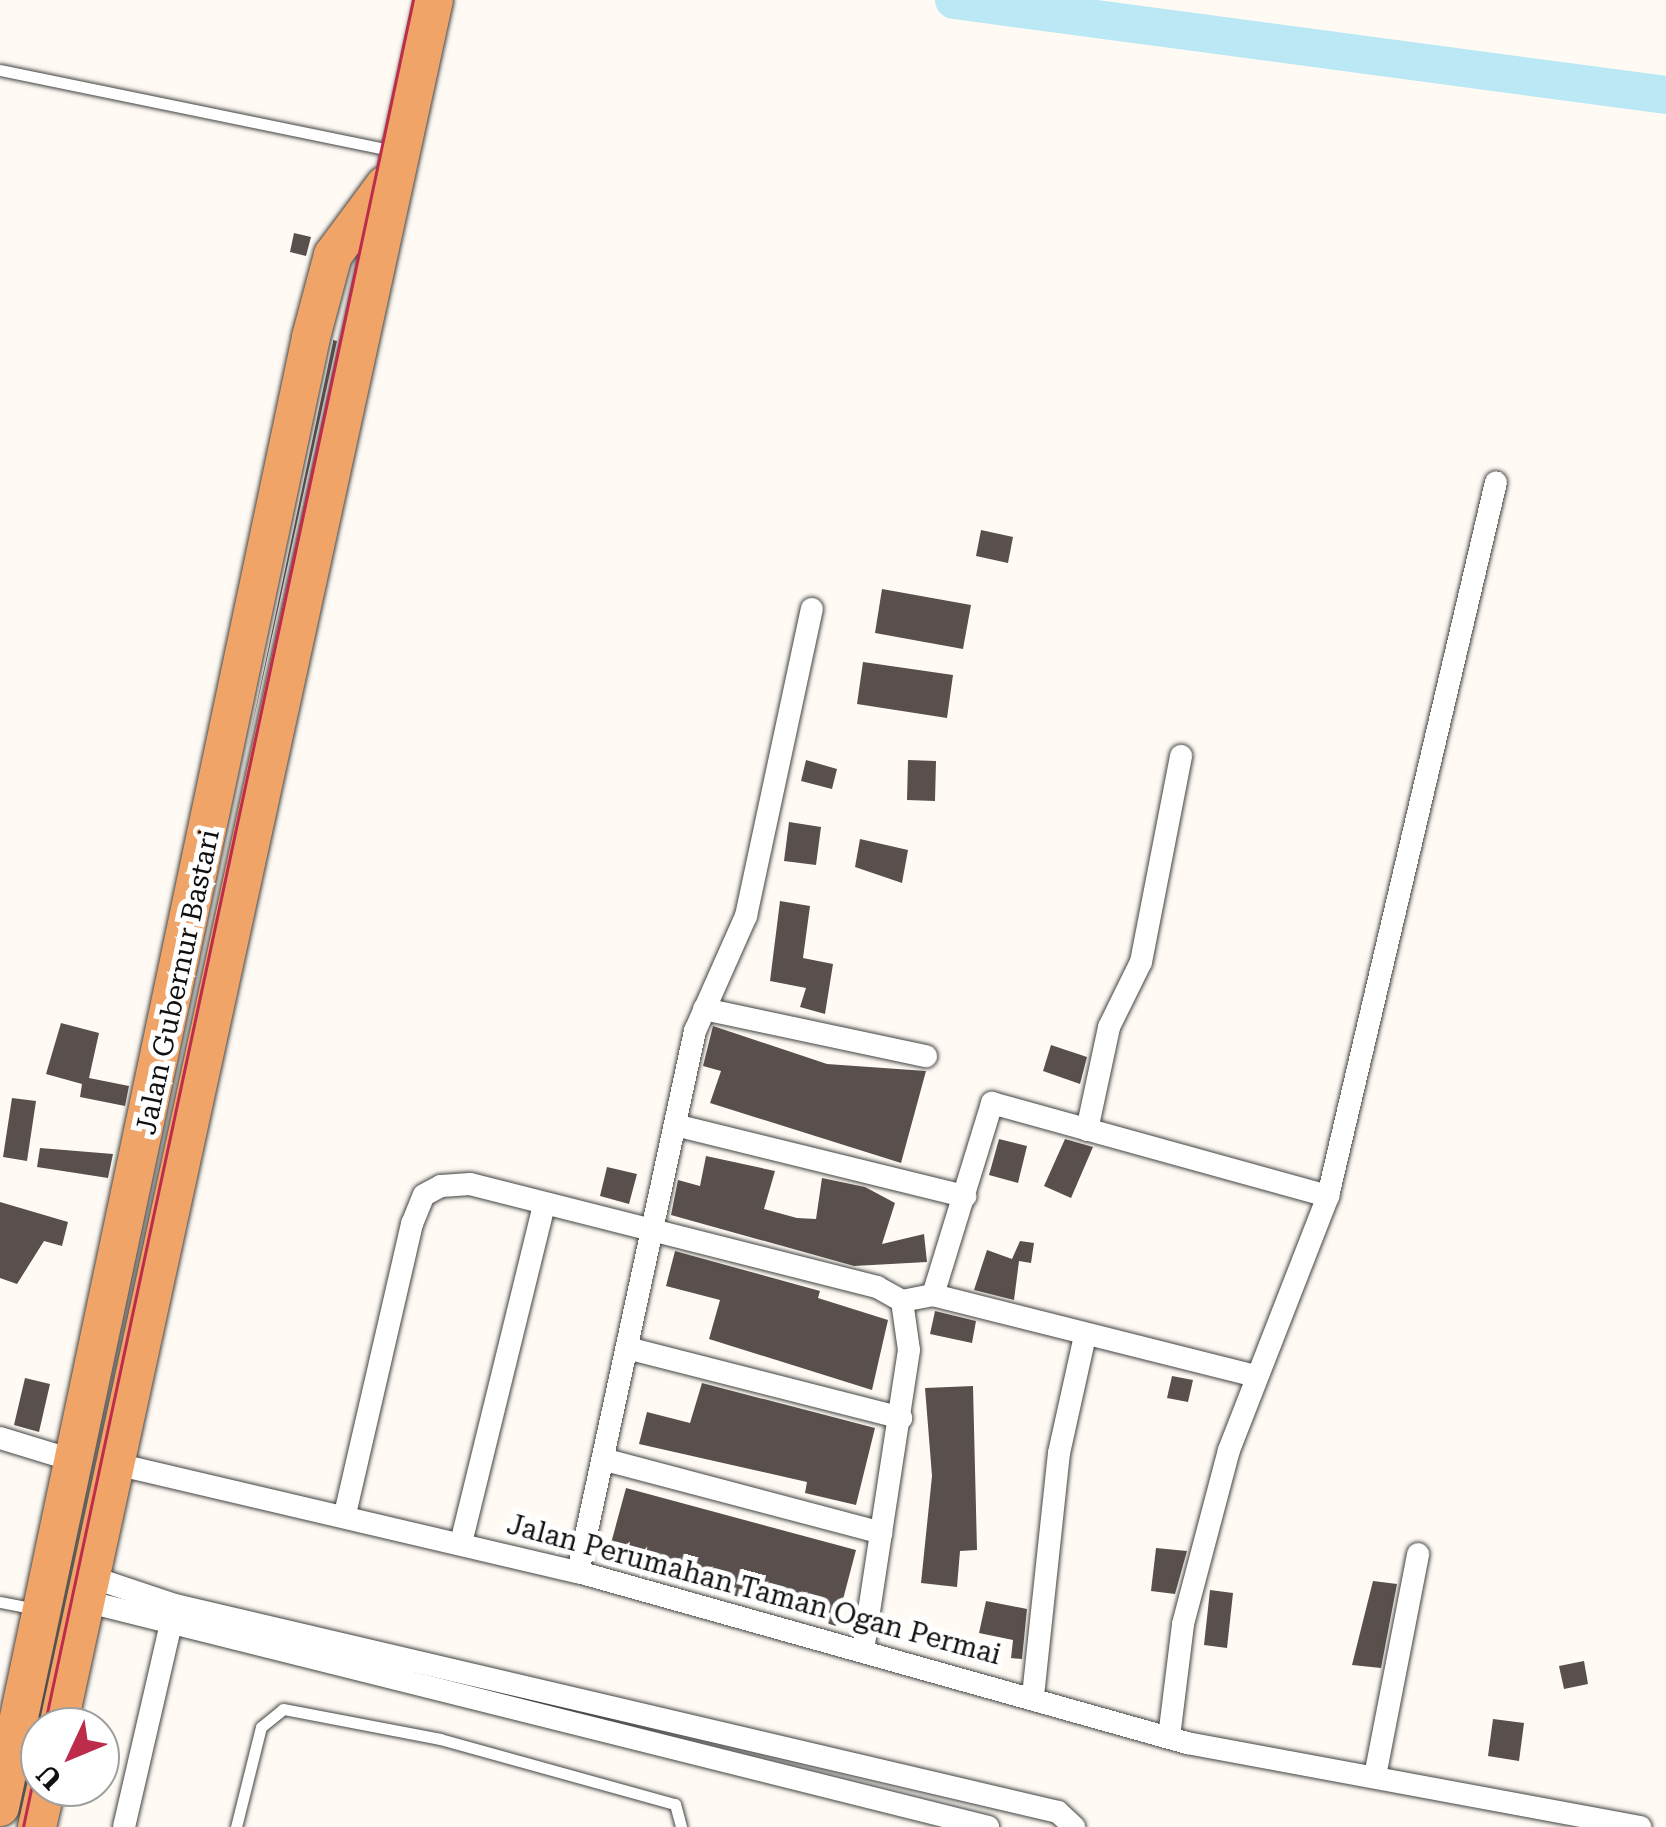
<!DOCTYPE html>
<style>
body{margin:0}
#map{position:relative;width:1666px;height:1827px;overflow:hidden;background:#fffbf4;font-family:"Roboto Serif",serif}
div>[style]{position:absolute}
.river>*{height:38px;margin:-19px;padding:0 19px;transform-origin:19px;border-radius:19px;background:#bae8f4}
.building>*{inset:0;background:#594f4d}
.roads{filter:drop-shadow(0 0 2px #434343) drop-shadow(0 0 2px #434343)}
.service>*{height:11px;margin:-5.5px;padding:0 5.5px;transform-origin:5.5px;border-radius:5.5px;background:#fff}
.minor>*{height:22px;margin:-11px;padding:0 11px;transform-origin:11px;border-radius:11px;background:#fff}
.trunk>*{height:38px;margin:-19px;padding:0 19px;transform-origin:19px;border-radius:19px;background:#f1a468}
.tram>*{height:2.5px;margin:-1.25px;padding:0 1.25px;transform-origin:1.25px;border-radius:1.25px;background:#bd2c4b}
span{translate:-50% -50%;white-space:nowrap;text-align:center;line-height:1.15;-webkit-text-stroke:10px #fff;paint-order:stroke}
.street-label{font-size:28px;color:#101010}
.north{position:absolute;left:20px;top:1707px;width:100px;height:100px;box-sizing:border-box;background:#fff;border:2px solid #9f9f9f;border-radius:50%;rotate:226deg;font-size:28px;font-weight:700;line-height:40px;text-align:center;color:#101010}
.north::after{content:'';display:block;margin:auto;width:35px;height:45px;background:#bd2c4b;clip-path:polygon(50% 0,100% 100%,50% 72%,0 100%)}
</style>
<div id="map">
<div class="river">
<div style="left:954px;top:0;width:718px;rotate:7.6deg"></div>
</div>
<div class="building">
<div style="clip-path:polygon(294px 233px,311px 237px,306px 256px,290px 252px)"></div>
<div style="clip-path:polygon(333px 340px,337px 341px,247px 750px,333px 342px)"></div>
<div style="clip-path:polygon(981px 530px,1013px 537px,1008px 563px,976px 556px)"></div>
<div style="clip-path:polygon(882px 589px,971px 605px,963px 649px,875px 633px)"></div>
<div style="clip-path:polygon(863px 662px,953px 675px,947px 718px,857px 704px)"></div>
<div style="clip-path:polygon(806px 760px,837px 769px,832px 789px,801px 781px)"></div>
<div style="clip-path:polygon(908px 760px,936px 761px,935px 801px,907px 800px)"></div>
<div style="clip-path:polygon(789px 822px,821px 827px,816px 865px,784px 861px)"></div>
<div style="clip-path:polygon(860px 839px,908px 850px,902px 883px,855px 867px)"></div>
<div style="clip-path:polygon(780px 901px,810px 906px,803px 958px,833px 964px,825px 1014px,800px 1007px,806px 988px,770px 981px)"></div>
<div style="clip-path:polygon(61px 1023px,99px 1033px,89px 1078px,129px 1086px,125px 1106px,80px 1097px,82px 1084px,46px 1074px)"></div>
<div style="clip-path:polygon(713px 1026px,827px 1064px,926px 1071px,901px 1163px,710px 1103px,721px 1071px,703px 1066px)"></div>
<div style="clip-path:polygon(1051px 1045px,1087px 1057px,1080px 1084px,1043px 1071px)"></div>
<div style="clip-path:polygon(12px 1098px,36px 1101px,27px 1161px,3px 1157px)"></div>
<div style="clip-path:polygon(999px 1139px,1027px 1146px,1018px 1183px,989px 1175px)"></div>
<div style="clip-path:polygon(1065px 1139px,1093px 1147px,1071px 1198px,1044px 1186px)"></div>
<div style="clip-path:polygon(40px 1148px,113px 1154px,108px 1178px,37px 1167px)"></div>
<div style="clip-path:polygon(706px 1156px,775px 1171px,764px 1209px,797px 1218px,816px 1219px,822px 1178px,865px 1187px,895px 1203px,882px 1244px,924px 1234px,927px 1262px,854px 1266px,671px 1215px,678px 1180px,700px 1186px)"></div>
<div style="clip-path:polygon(607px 1167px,637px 1174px,629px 1204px,600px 1196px)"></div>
<div style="clip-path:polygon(0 1202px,68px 1222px,62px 1246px,44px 1241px,17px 1284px,0 1278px)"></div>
<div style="clip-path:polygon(1020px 1241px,1034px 1243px,1031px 1263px,1019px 1261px,1014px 1300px,974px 1290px,987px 1250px,1012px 1259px)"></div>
<div style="clip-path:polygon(675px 1251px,820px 1291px,818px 1298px,888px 1320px,872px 1390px,709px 1339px,720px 1300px,666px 1286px)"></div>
<div style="clip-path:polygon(935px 1311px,976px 1321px,972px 1343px,930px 1334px)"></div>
<div style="clip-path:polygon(1172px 1376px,1193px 1380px,1188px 1402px,1167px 1398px)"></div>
<div style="clip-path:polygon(25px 1378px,50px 1384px,39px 1432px,14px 1425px)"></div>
<div style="clip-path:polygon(702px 1383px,875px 1428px,856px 1505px,805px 1493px,807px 1482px,639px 1444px,647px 1412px,690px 1423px)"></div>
<div style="clip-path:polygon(973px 1386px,977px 1550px,960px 1551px,957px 1587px,921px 1583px,932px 1476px,925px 1388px)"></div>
<div style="clip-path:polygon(626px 1488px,856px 1550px,836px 1626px,607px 1558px)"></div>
<div style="clip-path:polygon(1156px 1548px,1187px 1551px,1175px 1594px,1151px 1591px)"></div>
<div style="clip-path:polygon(1373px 1581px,1397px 1584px,1381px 1668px,1352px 1665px)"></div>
<div style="clip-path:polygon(1210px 1590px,1233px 1593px,1227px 1648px,1204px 1645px)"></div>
<div style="clip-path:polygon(986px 1601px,1027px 1609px,1022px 1659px,1011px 1658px,1013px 1640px,979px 1633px)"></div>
<div style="clip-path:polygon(1584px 1661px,1588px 1684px,1564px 1689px,1559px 1666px)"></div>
<div style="clip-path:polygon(1493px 1719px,1524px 1723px,1519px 1761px,1488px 1756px)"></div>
</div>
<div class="roads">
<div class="service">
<div style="left:0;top:70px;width:402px;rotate:11.6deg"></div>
<div style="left:0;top:1602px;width:36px;rotate:11deg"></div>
<div style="left:236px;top:1827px;width:103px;rotate:-76deg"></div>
<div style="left:261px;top:1727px;width:28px;rotate:-39deg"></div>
<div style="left:283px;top:1709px;width:160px;rotate:10.8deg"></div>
<div style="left:440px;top:1739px;width:244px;rotate:15.5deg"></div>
<div style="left:675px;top:1804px;width:24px;rotate:75deg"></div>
</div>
<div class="minor">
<div style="left:704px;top:1009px;width:227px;rotate:12deg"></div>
<div style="left:675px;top:1125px;width:299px;rotate:13.8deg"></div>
<div style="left:1087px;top:1130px;width:105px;rotate:-77.9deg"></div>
<div style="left:1109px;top:1027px;width:72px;rotate:-63.8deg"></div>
<div style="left:1141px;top:962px;width:210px;rotate:-79deg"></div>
<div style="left:933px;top:1295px;width:332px;rotate:14.1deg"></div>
<div style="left:902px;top:1301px;width:32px;rotate:-11deg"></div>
<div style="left:933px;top:1295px;width:201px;rotate:-72.9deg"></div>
<div style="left:992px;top:1103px;width:349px;rotate:15.5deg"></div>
<div style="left:631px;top:1349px;width:279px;rotate:14.3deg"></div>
<div style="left:0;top:1438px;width:78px;rotate:17deg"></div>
<div style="left:606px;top:1460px;width:285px;rotate:14.8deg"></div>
<div style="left:116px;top:1464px;width:474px;rotate:13.2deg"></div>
<div style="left:578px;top:1572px;width:633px;rotate:15.68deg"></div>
<div style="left:1187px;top:1743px;width:461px;rotate:10.5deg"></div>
<div style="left:345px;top:1514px;width:298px;rotate:-77deg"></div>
<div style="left:412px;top:1224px;width:31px;rotate:-68deg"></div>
<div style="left:424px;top:1195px;width:19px;rotate:-28deg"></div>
<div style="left:441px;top:1186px;width:29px;rotate:-4deg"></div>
<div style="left:470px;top:1184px;width:420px;rotate:14.2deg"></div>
<div style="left:877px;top:1287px;width:29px;rotate:29deg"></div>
<div style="left:902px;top:1301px;width:49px;rotate:81.9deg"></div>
<div style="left:909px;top:1350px;width:305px;rotate:98.7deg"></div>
<div style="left:461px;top:1543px;width:349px;rotate:-76.2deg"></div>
<div style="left:578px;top:1572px;width:554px;rotate:-77.8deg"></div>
<div style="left:695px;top:1031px;width:126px;rotate:-66.1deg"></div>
<div style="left:746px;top:916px;width:314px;rotate:-77.9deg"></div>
<div style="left:91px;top:1577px;width:89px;rotate:18.4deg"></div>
<div style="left:175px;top:1605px;width:907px;rotate:13.19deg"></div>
<div style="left:1058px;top:1812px;width:22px;rotate:43deg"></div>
<div style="left:85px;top:1601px;width:931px;rotate:14.05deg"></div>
<div style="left:1033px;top:1696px;width:244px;rotate:-83.9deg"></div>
<div style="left:1059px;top:1453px;width:120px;rotate:-77.5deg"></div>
<div style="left:1169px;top:1737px;width:114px;rotate:-82.9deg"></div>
<div style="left:1183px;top:1624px;width:180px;rotate:-75.2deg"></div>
<div style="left:1229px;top:1450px;width:273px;rotate:-68.7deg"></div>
<div style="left:1328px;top:1196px;width:733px;rotate:-76.76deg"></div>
<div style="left:1375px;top:1776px;width:226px;rotate:-79deg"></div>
<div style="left:124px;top:1827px;width:222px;rotate:-77deg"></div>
</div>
<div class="trunk">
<div style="left:58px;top:1727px;width:1767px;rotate:-77.72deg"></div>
<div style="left:0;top:1807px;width:1503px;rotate:-78.05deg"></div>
<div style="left:311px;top:337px;width:85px;rotate:-75deg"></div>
<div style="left:333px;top:255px;width:87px;rotate:-53.4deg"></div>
<div style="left:37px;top:1827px;width:41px;rotate:-77.3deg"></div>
</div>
</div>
<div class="tram">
<div style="left:44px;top:1727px;width:1766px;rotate:-77.94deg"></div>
<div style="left:23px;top:1827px;width:82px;rotate:-78deg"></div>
</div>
<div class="street-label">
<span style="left:178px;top:982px;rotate:-78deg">Jalan Gubernur Bastari</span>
<span style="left:754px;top:1590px;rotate:15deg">Jalan Perumahan Taman Ogan Permai</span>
</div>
<div class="north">U</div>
</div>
